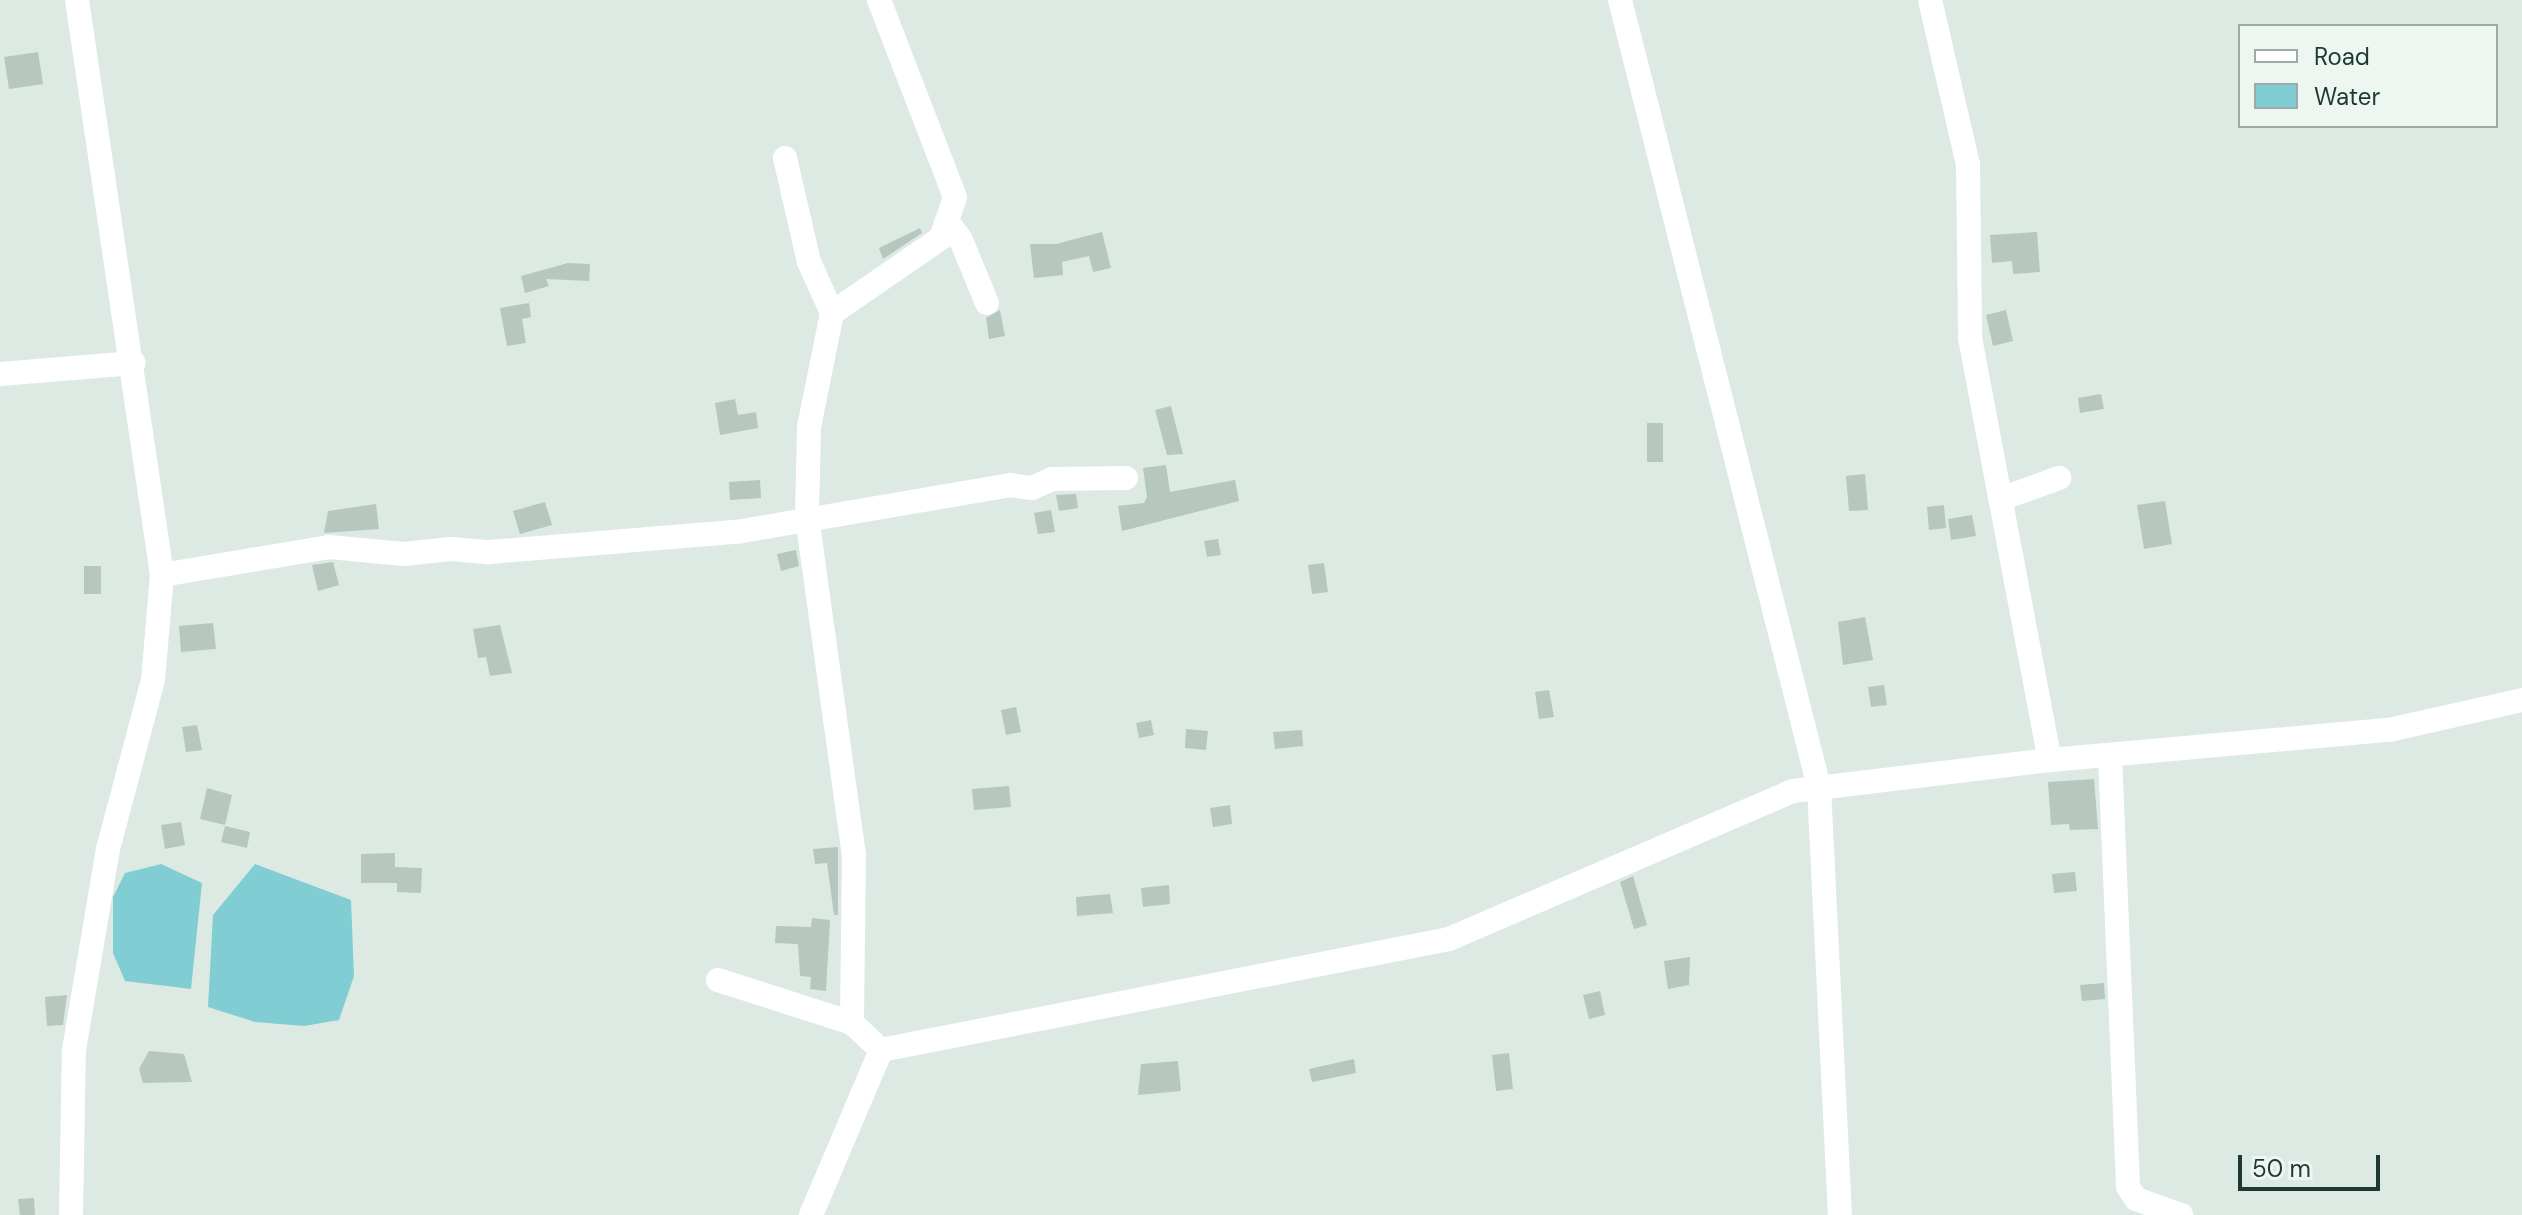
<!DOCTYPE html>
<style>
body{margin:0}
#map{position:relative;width:2522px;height:1215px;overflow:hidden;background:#ddeae3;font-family:"DM Sans",sans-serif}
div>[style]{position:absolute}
.water>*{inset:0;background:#80cdd3}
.building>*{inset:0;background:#b5c7be}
.minor>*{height:24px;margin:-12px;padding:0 12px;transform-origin:12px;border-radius:12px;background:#fff}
span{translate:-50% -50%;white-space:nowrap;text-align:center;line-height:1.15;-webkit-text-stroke:6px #edf6f1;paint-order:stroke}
.legend{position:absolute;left:2238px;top:24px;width:260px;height:104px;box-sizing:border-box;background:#edf6f1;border:2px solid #9aaba4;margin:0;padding:10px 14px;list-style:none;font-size:24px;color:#1e3a30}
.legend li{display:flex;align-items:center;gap:16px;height:40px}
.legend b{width:40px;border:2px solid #9aaba4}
.scale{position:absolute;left:2238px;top:1155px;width:142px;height:36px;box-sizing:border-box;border:4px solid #1e3a30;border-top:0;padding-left:10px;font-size:24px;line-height:28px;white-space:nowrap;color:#1e3a30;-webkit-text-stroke:6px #edf6f1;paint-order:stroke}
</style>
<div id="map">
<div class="water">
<i style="clip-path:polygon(161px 864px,202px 883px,191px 989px,125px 981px,113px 953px,113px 897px,125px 873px)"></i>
<i style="clip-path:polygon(255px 864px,351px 900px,354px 976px,339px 1020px,304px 1026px,255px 1022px,208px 1007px,213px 915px)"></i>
</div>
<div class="building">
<i style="clip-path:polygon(38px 52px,43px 84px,9px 89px,4px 57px)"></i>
<i style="clip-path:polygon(920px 228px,922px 233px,883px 259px,879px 248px)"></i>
<i style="clip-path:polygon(1102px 232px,1111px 268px,1093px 272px,1089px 256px,1062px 262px,1063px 275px,1034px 278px,1030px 244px,1056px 244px)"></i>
<i style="clip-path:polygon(2037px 232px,2040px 272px,2013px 274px,2012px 261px,1992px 263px,1990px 235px)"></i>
<i style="clip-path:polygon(568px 263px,590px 264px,589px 281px,546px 279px,549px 286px,525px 293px,521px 276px)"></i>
<i style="clip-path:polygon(529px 303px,531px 317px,522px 319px,526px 343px,507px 346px,500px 308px)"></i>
<i style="clip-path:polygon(1000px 310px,1005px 336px,989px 339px,986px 318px)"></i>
<i style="clip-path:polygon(2006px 310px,2013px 341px,1993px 346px,1986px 315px)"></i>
<i style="clip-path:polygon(2101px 394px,2104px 409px,2080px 413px,2078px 398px)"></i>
<i style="clip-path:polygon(735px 399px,738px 415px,756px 412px,758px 428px,720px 435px,715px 403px)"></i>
<i style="clip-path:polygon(1171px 406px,1183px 454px,1167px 455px,1155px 410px)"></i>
<i style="clip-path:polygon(1647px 423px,1663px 423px,1663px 462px,1647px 462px)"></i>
<i style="clip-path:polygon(1166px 465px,1170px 492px,1235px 480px,1239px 501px,1122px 531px,1118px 506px,1144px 503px,1147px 497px,1143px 468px)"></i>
<i style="clip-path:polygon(1865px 474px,1868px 510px,1849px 511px,1846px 476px)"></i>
<i style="clip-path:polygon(760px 480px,761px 498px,730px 500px,729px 482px)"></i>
<i style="clip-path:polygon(1076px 494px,1078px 508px,1059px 511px,1056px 495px)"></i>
<i style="clip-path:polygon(2165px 501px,2172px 544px,2144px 549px,2137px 505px)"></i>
<i style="clip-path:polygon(545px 502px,552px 525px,520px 534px,513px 511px)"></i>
<i style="clip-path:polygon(376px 504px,379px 529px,324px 533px,328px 511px)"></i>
<i style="clip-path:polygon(1944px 505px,1946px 528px,1929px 530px,1927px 507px)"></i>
<i style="clip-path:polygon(1051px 510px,1055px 532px,1038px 534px,1034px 513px)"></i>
<i style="clip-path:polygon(1972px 515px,1976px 536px,1951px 540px,1948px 519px)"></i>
<i style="clip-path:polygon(1218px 539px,1221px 555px,1207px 557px,1204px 541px)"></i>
<i style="clip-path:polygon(796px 550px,799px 566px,781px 571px,777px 554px)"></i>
<i style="clip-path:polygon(333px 562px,339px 585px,318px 591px,312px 565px)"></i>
<i style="clip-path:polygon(1324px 563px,1328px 592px,1312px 594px,1308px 565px)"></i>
<i style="clip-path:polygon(84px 566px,101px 566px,101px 594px,84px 594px)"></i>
<i style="clip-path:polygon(1865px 617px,1873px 660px,1843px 665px,1838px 622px)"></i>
<i style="clip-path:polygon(213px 623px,216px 649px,181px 652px,179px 626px)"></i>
<i style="clip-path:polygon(500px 625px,512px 673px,490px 676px,486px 657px,478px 658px,473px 629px)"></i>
<i style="clip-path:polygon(1884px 685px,1887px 705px,1871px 707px,1868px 687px)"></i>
<i style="clip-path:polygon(1549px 690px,1554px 717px,1539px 719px,1535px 692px)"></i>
<i style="clip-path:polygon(1016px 707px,1021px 732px,1006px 735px,1001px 710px)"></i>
<i style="clip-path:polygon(1151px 720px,1154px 735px,1139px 738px,1136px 723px)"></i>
<i style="clip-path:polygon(197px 725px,202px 750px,186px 752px,182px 727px)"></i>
<i style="clip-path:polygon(1186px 729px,1208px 731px,1206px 750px,1185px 748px)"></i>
<i style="clip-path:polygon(1302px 730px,1303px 746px,1275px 749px,1273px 732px)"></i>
<i style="clip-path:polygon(2094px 779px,2098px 829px,2070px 830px,2069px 824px,2051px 825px,2048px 782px)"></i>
<i style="clip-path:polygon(1009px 786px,1011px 807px,974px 810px,972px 789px)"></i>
<i style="clip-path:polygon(207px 788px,232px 795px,225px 825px,200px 819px)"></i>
<i style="clip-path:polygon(1230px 805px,1232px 824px,1213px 827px,1210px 808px)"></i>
<i style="clip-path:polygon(181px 822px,185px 845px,165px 849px,161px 825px)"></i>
<i style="clip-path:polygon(225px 826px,250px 832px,247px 848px,221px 842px)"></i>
<i style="clip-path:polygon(838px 847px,838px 915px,834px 915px,827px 863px,815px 864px,813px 849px)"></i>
<i style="clip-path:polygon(395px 853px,395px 867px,422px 868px,421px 893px,397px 892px,397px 883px,361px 883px,361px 854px)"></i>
<i style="clip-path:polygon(2075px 872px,2077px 891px,2054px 893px,2052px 874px)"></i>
<i style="clip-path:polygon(1633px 876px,1647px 925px,1634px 929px,1620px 882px)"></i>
<i style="clip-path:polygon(1169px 885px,1170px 904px,1143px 907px,1141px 888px)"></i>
<i style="clip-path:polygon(1110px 894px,1113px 913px,1077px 916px,1076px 897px)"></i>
<i style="clip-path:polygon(812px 918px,830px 920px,826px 991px,810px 989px,811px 977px,800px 976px,798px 944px,775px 943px,776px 926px,811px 927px)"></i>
<i style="clip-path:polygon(1690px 957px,1689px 985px,1668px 989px,1664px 961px)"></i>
<i style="clip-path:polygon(2104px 983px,2105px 999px,2082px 1001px,2080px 985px)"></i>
<i style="clip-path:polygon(1600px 991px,1605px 1015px,1589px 1019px,1583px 995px)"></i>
<i style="clip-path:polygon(67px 995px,63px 1025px,47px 1026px,45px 997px)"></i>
<i style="clip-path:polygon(149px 1051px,184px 1054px,192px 1082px,143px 1083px,139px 1069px)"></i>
<i style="clip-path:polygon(1509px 1053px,1513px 1089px,1496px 1091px,1492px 1055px)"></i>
<i style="clip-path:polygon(1354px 1059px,1356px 1073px,1312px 1082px,1309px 1069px)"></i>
<i style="clip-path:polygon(1178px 1061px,1181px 1091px,1138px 1095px,1141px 1064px)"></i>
<i style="clip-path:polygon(34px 1198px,35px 1215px,20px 1215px,18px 1199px)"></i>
</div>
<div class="minor">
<i style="left:1620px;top:0;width:812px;rotate:75.81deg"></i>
<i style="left:1819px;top:787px;width:429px;rotate:87.2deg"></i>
<i style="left:1930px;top:0;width:168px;rotate:77deg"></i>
<i style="left:1968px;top:164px;width:174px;rotate:89.3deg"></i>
<i style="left:1970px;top:338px;width:430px;rotate:79.3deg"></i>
<i style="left:785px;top:158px;width:107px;rotate:77deg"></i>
<i style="left:809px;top:262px;width:56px;rotate:65.7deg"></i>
<i style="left:832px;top:313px;width:116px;rotate:101.4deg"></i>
<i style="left:809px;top:427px;width:90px;rotate:91.3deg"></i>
<i style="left:807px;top:517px;width:340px;rotate:82.1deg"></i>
<i style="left:854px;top:854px;width:169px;rotate:90.7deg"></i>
<i style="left:948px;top:222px;width:22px;rotate:54deg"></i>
<i style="left:961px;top:240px;width:68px;rotate:67.6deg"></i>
<i style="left:832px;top:313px;width:132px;rotate:-34.5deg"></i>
<i style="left:941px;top:238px;width:43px;rotate:-71.1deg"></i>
<i style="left:955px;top:197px;width:211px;rotate:-111.1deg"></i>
<i style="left:0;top:374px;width:134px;rotate:-4.7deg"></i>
<i style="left:2001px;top:499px;width:62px;rotate:-19.9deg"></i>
<i style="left:162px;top:575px;width:169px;rotate:-9.5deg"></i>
<i style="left:329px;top:547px;width:75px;rotate:5.3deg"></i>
<i style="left:404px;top:554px;width:47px;rotate:-6.1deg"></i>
<i style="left:451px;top:549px;width:38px;rotate:5deg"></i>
<i style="left:489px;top:552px;width:254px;rotate:-4.7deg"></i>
<i style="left:742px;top:531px;width:272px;rotate:-9.7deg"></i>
<i style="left:1010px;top:485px;width:22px;rotate:8deg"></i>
<i style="left:1032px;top:488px;width:22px;rotate:-24deg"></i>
<i style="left:1052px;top:479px;width:74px;rotate:-0.8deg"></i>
<i style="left:2110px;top:756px;width:431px;rotate:87.6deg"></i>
<i style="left:2128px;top:1187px;width:14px;rotate:56deg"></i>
<i style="left:2136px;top:1199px;width:48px;rotate:19.6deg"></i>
<i style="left:718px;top:980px;width:141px;rotate:17.8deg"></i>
<i style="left:852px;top:1023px;width:40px;rotate:43deg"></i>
<i style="left:71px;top:1215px;width:165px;rotate:-89deg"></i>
<i style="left:74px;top:1050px;width:204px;rotate:-80.4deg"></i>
<i style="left:108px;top:849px;width:175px;rotate:-75.1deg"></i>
<i style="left:153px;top:680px;width:105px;rotate:-85.1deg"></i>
<i style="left:162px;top:575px;width:581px;rotate:-98.41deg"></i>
<i style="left:811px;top:1215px;width:179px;rotate:-67deg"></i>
<i style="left:881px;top:1050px;width:579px;rotate:-11.06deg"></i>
<i style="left:1449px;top:939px;width:374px;rotate:-23.3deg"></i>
<i style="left:1793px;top:791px;width:259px;rotate:-6.9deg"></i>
<i style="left:2050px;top:760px;width:340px;rotate:-5.1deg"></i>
<i style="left:2389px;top:730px;width:136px;rotate:-12.7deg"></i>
</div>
<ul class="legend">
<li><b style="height:10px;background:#fff"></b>Road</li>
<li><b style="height:22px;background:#80cdd3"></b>Water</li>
</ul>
<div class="scale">50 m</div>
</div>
